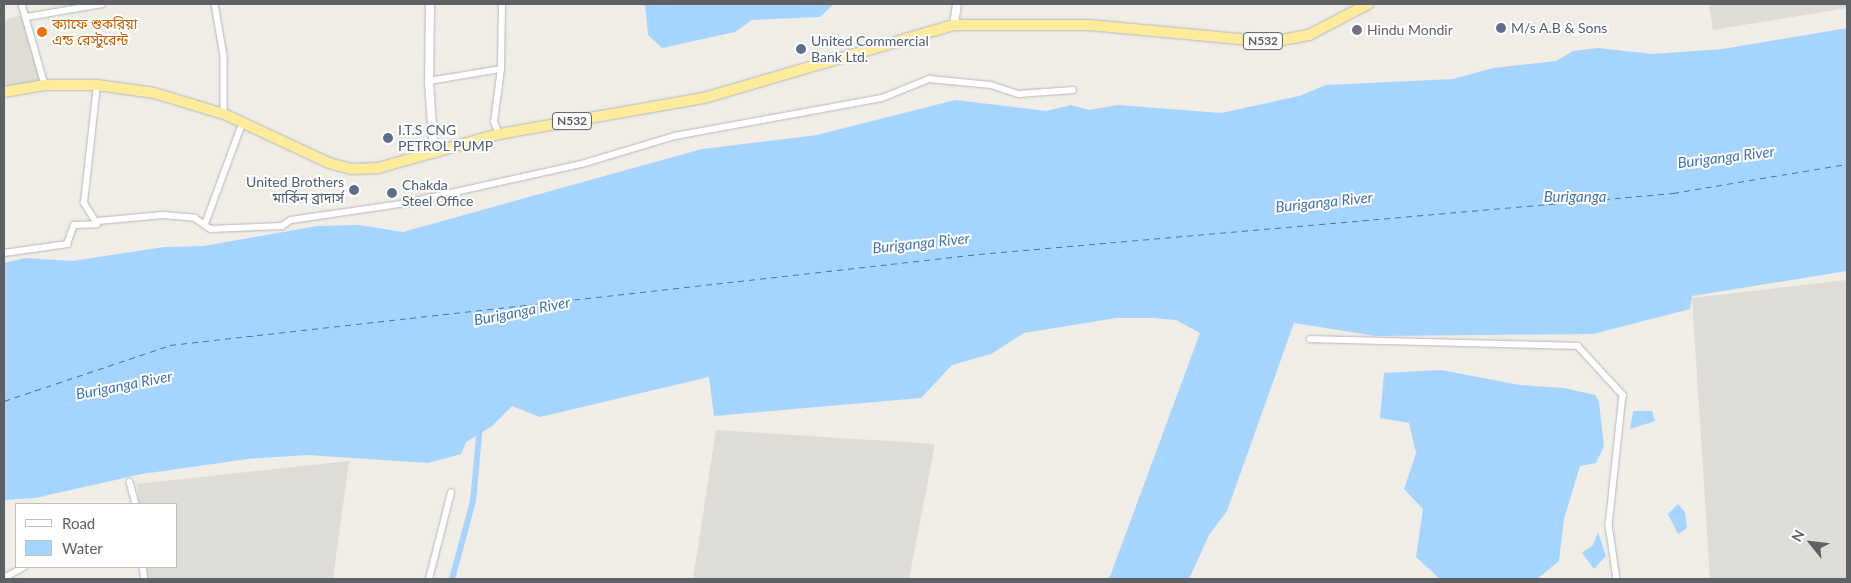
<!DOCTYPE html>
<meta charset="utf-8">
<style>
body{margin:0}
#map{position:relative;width:1851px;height:583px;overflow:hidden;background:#efede5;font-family:Lato,"Noto Sans Bengali",sans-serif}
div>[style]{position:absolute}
.industrial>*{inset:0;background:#dedcd7}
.education>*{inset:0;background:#dfdcd3}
.water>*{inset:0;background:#a5d5ff}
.canal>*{height:6px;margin:-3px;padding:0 3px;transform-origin:3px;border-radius:3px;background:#a5d5ff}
.ferry>*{height:1px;margin-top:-0.5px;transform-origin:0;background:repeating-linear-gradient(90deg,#4175b2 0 6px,transparent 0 11px)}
.roads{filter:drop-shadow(0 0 1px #b5b7bc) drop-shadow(0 0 1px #b5b7bc)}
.minor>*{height:5.5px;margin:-2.75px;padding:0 2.75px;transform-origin:2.75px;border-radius:2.75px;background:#fff}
.tertiary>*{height:8px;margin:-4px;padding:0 4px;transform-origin:4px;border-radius:4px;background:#fff}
.trunk>*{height:10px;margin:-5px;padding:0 5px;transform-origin:5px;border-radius:5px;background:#feec9c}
.dots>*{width:14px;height:14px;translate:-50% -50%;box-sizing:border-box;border:2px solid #fff;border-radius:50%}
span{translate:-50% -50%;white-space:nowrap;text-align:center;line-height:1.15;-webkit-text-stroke:4px #fff;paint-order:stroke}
.shield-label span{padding:1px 4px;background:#fff;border:1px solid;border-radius:4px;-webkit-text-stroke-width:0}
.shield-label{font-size:12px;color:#5d6065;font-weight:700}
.food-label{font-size:14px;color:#c56008}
.left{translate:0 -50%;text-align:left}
.service-label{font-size:14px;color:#4e5e75}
.right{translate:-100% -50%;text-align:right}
.worship-label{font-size:14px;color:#5b616d}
.water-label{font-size:15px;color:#4175b2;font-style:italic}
.frame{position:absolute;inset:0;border:5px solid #5d6065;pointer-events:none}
.legend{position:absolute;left:15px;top:503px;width:162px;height:65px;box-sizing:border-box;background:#fff;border:1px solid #bebfc1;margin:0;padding:6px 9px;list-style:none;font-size:15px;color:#5d6065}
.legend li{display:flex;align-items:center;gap:10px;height:25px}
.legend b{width:25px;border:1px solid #bebfc1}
.north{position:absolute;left:1786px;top:518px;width:50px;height:50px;-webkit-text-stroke:4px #fff;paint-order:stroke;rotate:299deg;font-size:14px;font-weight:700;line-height:20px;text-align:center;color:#5d6065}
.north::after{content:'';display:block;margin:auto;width:18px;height:22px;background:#5d6065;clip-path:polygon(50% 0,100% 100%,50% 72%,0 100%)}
</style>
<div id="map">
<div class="industrial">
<i style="clip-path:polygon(1709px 4px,1847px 4px,1847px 8px,1713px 30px)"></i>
<i style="clip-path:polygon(1847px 280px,1847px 579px,1710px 579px,1692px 298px)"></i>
<i style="clip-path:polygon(716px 430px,935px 444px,909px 579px,693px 579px)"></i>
<i style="clip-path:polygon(349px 461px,333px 579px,147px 579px,146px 567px,176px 567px,176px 504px,139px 504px,137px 484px)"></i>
</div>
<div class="education">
<i style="clip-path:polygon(24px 15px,42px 83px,4px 91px,4px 20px)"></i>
</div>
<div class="water">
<i style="clip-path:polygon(645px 4px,834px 4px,820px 17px,752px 20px,735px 32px,662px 48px,648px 35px)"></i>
<i style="clip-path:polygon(1847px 28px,1847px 271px,1692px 296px,1690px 309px,1593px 334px,1376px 336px,1294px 323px,1227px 511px,1209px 535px,1189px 579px,1109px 579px,1200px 333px,1176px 320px,1154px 318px,1116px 318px,1024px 333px,991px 354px,952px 365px,921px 398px,714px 416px,709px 377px,540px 417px,512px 406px,492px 426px,466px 442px,461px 454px,428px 463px,308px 455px,248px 459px,142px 474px,35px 498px,4px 500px,4px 263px,25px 258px,72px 261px,164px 247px,204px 246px,317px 226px,359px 225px,403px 232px,702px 149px,817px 135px,955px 100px,1046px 111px,1071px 105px,1089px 110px,1118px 105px,1221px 113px,1299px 96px,1326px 85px,1453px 79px,1493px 68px,1556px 61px,1573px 51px,1598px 48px,1652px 54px,1723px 49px)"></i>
<i style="clip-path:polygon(1441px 370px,1520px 385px,1564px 388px,1595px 395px,1599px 402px,1604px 446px,1596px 463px,1580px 466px,1564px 519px,1559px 561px,1537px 579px,1440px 579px,1416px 557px,1423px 509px,1404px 489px,1416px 453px,1409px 423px,1380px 418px,1384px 373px)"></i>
<i style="clip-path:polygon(1633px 411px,1652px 411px,1655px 421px,1630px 429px)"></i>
<i style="clip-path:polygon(1678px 504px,1685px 512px,1687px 528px,1678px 534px,1668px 514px)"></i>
<i style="clip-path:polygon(1598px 532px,1606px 556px,1594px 569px,1582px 553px,1593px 545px)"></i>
</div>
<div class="canal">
<i style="left:452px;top:579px;width:81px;rotate:-74.9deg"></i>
<i style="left:473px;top:501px;width:75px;rotate:-84.7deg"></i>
</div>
<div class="ferry">
<i style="left:4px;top:401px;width:175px;rotate:-18.6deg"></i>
<i style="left:170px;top:345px;width:814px;rotate:-6.42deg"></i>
<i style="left:979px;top:254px;width:697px;rotate:-5.02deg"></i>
<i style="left:1673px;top:193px;width:176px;rotate:-9.5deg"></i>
</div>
<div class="roads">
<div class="minor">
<i style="left:22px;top:4px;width:84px;rotate:74.1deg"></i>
<i style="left:215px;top:4px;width:53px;rotate:80.2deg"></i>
<i style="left:224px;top:56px;width:58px;rotate:90deg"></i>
<i style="left:27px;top:17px;width:76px;rotate:-9.8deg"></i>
<i style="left:429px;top:81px;width:73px;rotate:-9.5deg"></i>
<i style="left:499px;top:134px;width:13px;rotate:-113deg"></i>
<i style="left:494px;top:122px;width:53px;rotate:-82.5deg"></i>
<i style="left:501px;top:69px;width:65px;rotate:-89.1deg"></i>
<i style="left:98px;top:221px;width:65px;rotate:-5.3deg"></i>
<i style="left:163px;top:215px;width:32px;rotate:5deg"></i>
<i style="left:195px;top:218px;width:19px;rotate:35deg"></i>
<i style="left:211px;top:229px;width:71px;rotate:-2.4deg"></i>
<i style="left:282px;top:226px;width:11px;rotate:-34deg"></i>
<i style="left:291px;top:220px;width:111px;rotate:-8.3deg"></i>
<i style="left:401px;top:204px;width:185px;rotate:-12.5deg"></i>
<i style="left:582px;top:164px;width:97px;rotate:-16.8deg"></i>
<i style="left:675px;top:136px;width:210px;rotate:-10.4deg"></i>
<i style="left:882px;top:98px;width:51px;rotate:-22deg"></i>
<i style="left:929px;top:79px;width:62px;rotate:5.5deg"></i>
<i style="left:991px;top:85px;width:29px;rotate:18deg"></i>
<i style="left:1019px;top:94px;width:54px;rotate:-4.2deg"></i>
<i style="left:205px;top:224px;width:107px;rotate:-69.7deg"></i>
<i style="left:4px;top:253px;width:64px;rotate:-8.1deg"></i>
<i style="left:67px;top:244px;width:20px;rotate:-70deg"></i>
<i style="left:74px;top:225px;width:23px;rotate:-2deg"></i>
<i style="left:97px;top:224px;width:25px;rotate:-122deg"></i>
<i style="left:84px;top:203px;width:119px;rotate:-83.7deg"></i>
<i style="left:1310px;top:339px;width:268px;rotate:1.5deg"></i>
<i style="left:1578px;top:346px;width:67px;rotate:47.4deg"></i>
<i style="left:1623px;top:395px;width:131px;rotate:96.1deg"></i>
<i style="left:1609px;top:525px;width:55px;rotate:81.6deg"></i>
<i style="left:130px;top:482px;width:23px;rotate:75deg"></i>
<i style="left:143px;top:567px;width:12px;rotate:81deg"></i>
<i style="left:4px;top:578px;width:23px;rotate:-29deg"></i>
<i style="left:429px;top:579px;width:89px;rotate:-75.7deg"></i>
</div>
<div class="tertiary">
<i style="left:430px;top:4px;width:77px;rotate:90.7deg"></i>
<i style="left:429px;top:81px;width:73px;rotate:86.1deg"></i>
<i style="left:954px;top:25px;width:21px;rotate:-82deg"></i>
</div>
<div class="trunk">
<i style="left:4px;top:92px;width:42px;rotate:-9.7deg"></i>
<i style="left:45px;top:85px;width:52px"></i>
<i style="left:97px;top:85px;width:58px;rotate:8deg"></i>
<i style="left:154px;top:93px;width:73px;rotate:16.7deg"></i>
<i style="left:224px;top:114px;width:116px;rotate:25deg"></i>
<i style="left:329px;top:163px;width:23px;rotate:15deg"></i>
<i style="left:351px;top:169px;width:27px;rotate:-2deg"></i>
<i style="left:378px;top:168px;width:126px;rotate:-15.7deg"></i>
<i style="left:499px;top:134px;width:208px;rotate:-10deg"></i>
<i style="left:704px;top:98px;width:260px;rotate:-16.3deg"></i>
<i style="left:954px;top:25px;width:135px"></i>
<i style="left:1089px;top:25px;width:184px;rotate:5.3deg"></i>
<i style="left:1272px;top:42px;width:38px;rotate:-11deg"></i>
<i style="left:1309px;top:35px;width:67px;rotate:-27.7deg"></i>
</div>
</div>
<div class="dots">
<i style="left:1501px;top:28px;background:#5c6f8a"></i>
<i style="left:1357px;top:30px;background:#6b7280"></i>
<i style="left:42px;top:32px;background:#e8710a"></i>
<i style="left:801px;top:49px;background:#5c6f8a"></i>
<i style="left:388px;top:138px;background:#5c6f8a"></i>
<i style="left:354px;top:190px;background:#5c6f8a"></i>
<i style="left:392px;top:193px;background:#5c6f8a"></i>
</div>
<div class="shield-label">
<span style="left:1263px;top:41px">N532</span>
<span style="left:572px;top:121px">N532</span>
</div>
<div class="food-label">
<span class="left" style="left:52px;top:32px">ক্যাফে শুকরিয়া<br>এন্ড রেস্টুরেন্ট</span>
</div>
<div class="service-label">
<span class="left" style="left:1511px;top:28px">M/s A.B &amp; Sons</span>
<span class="left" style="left:811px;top:49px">United Commercial<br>Bank Ltd.</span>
<span class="left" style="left:398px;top:138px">I.T.S CNG<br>PETROL PUMP</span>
<span class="right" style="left:344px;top:190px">United Brothers<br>মার্কিন ব্রাদার্স</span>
<span class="left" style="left:402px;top:193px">Chakda<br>Steel Office</span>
</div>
<div class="worship-label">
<span class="left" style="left:1367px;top:30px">Hindu Mondir</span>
</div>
<div class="water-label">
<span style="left:1726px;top:157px;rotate:-7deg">Buriganga River</span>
<span style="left:1575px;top:197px">Buriganga</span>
<span style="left:1324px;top:202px;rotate:-6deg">Buriganga River</span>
<span style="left:921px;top:243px;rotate:-6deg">Buriganga River</span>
<span style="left:522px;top:311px;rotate:-11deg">Buriganga River</span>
<span style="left:124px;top:385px;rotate:-11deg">Buriganga River</span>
</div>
<div class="frame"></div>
<ul class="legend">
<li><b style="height:6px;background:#fff"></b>Road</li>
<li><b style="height:14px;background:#a5d5ff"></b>Water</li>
</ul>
<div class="north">N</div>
</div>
